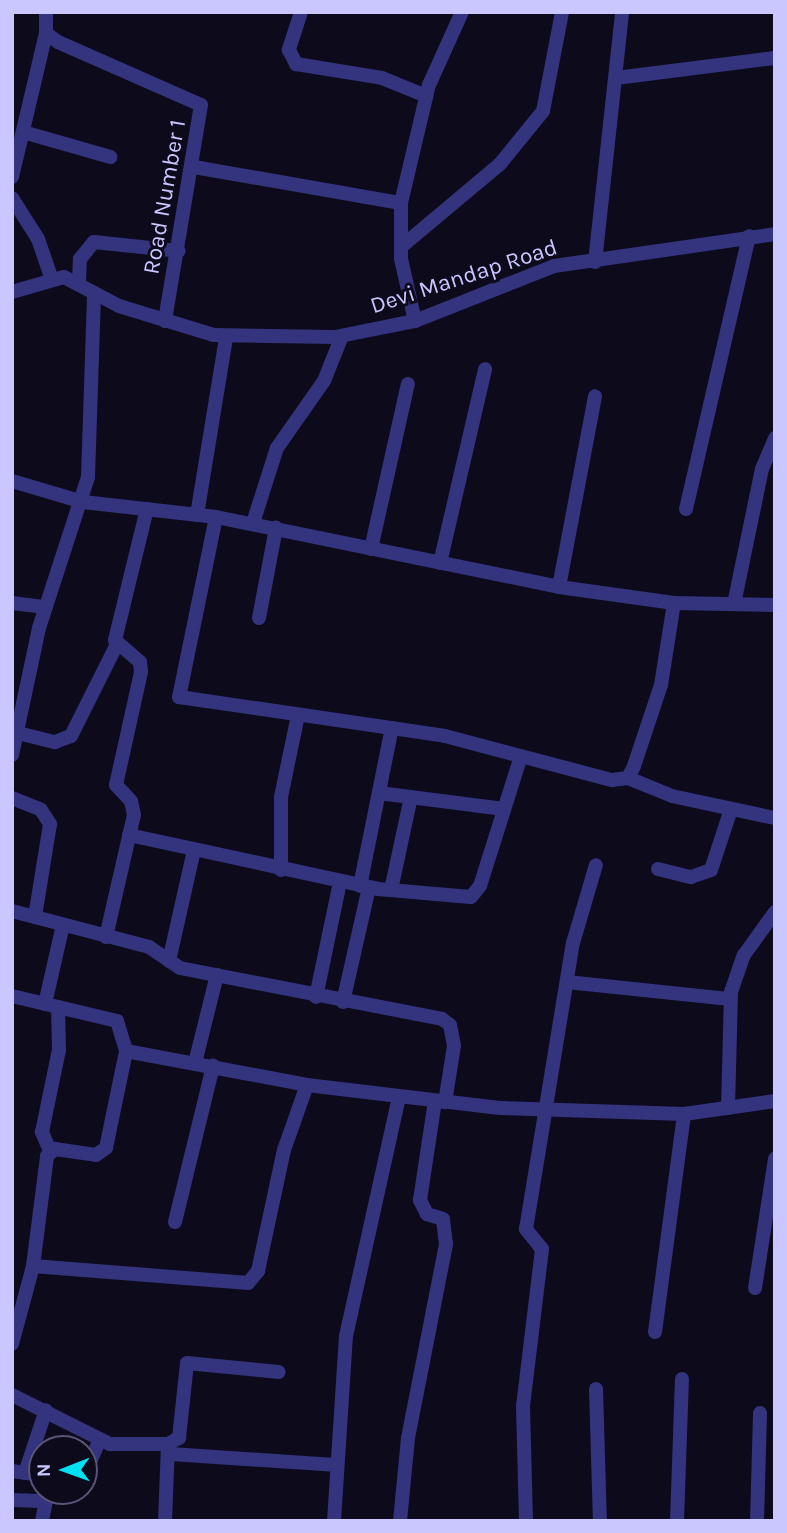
<!DOCTYPE html>
<style>
body{margin:0}
#map{position:relative;width:787px;height:1533px;overflow:hidden;background:#0d0a1c;font-family:Karla,sans-serif}
div>[style]{position:absolute}
.minor>*{height:14px;margin:-7px;padding:0 7px;transform-origin:7px;border-radius:7px;background:#33337e}
span{translate:-50% -50%;white-space:nowrap;text-align:center;line-height:1.15;-webkit-text-stroke:6px #0d0a1c;paint-order:stroke}
.street-label{font-size:23px;color:#cac6ff}
.frame{position:absolute;inset:0;border:14px solid #cac6ff;pointer-events:none}
.north{position:absolute;left:28px;top:1435px;width:70px;height:70px;box-sizing:border-box;background:#0d0a1c;border:2px solid #595577;border-radius:50%;rotate:269deg;font-size:19px;font-weight:700;line-height:28px;text-align:center;color:#cac6ff}
.north::after{content:'';display:block;margin:auto;width:24px;height:32px;background:#00e1f1;clip-path:polygon(50% 0,100% 100%,50% 72%,0 100%)}
</style>
<div id="map">
<div class="minor">
<i style="left:46px;top:12px;width:21px;rotate:90deg"></i>
<i style="left:46px;top:33px;width:15px;rotate:37deg"></i>
<i style="left:58px;top:42px;width:156px;rotate:23.8deg"></i>
<i style="left:201px;top:105px;width:219px;rotate:99.5deg"></i>
<i style="left:301px;top:12px;width:40px;rotate:108deg"></i>
<i style="left:289px;top:50px;width:16px;rotate:63deg"></i>
<i style="left:296px;top:64px;width:87px;rotate:9.2deg"></i>
<i style="left:382px;top:78px;width:48px;rotate:22.2deg"></i>
<i style="left:616px;top:78px;width:160px;rotate:-7.2deg"></i>
<i style="left:23px;top:132px;width:91px;rotate:16deg"></i>
<i style="left:194px;top:167px;width:210px;rotate:9.9deg"></i>
<i style="left:12px;top:177px;width:148px;rotate:-76.7deg"></i>
<i style="left:12px;top:198px;width:49px;rotate:57.6deg"></i>
<i style="left:38px;top:239px;width:40px;rotate:71.1deg"></i>
<i style="left:401px;top:247px;width:129px;rotate:-40deg"></i>
<i style="left:500px;top:164px;width:68px;rotate:-50.9deg"></i>
<i style="left:543px;top:111px;width:101px;rotate:-79.1deg"></i>
<i style="left:595px;top:262px;width:251px;rotate:-83.8deg"></i>
<i style="left:79px;top:283px;width:24px;rotate:-88deg"></i>
<i style="left:80px;top:259px;width:22px;rotate:-51deg"></i>
<i style="left:94px;top:242px;width:85px;rotate:6deg"></i>
<i style="left:12px;top:292px;width:54px;rotate:-16.1deg"></i>
<i style="left:64px;top:277px;width:62px;rotate:27.8deg"></i>
<i style="left:119px;top:306px;width:99px;rotate:17deg"></i>
<i style="left:214px;top:335px;width:121px;rotate:0.9deg"></i>
<i style="left:335px;top:337px;width:82px;rotate:-11.3deg"></i>
<i style="left:415px;top:321px;width:149px;rotate:-21.6deg"></i>
<i style="left:554px;top:266px;width:223px;rotate:-8.2deg"></i>
<i style="left:415px;top:321px;width:64px;rotate:-102.7deg"></i>
<i style="left:401px;top:259px;width:56px;rotate:-90deg"></i>
<i style="left:401px;top:203px;width:121px;rotate:-76.7deg"></i>
<i style="left:429px;top:85px;width:80px;rotate:-65.7deg"></i>
<i style="left:12px;top:481px;width:74px;rotate:16.5deg"></i>
<i style="left:83px;top:502px;width:134px;rotate:6.4deg"></i>
<i style="left:216px;top:517px;width:350px;rotate:11.5deg"></i>
<i style="left:559px;top:587px;width:116px;rotate:7.9deg"></i>
<i style="left:674px;top:603px;width:101px;rotate:1.1deg"></i>
<i style="left:686px;top:509px;width:280px;rotate:-77deg"></i>
<i style="left:197px;top:515px;width:180px;rotate:-80.7deg"></i>
<i style="left:216px;top:517px;width:184px;rotate:101.6deg"></i>
<i style="left:179px;top:697px;width:269px;rotate:8.3deg"></i>
<i style="left:445px;top:736px;width:173px;rotate:14.8deg"></i>
<i style="left:612px;top:780px;width:16px;rotate:-7deg"></i>
<i style="left:628px;top:778px;width:13px;rotate:-63deg"></i>
<i style="left:634px;top:766px;width:85px;rotate:-71.6deg"></i>
<i style="left:661px;top:685px;width:83px;rotate:-81deg"></i>
<i style="left:253px;top:523px;width:79px;rotate:-72.3deg"></i>
<i style="left:277px;top:448px;width:82px;rotate:-55deg"></i>
<i style="left:324px;top:381px;width:48px;rotate:-68.2deg"></i>
<i style="left:371px;top:549px;width:169px;rotate:-77.4deg"></i>
<i style="left:440px;top:563px;width:199px;rotate:-76.9deg"></i>
<i style="left:559px;top:587px;width:194px;rotate:-79.3deg"></i>
<i style="left:12px;top:603px;width:34px;rotate:7deg"></i>
<i style="left:734px;top:604px;width:138px;rotate:-78.3deg"></i>
<i style="left:762px;top:469px;width:34px;rotate:-67deg"></i>
<i style="left:259px;top:618px;width:92px;rotate:-79.3deg"></i>
<i style="left:18px;top:733px;width:38px;rotate:14deg"></i>
<i style="left:55px;top:742px;width:17px;rotate:-21deg"></i>
<i style="left:71px;top:736px;width:101px;rotate:-63.4deg"></i>
<i style="left:12px;top:755px;width:130px;rotate:-78deg"></i>
<i style="left:39px;top:628px;width:159px;rotate:-72deg"></i>
<i style="left:88px;top:477px;width:184px;rotate:-88.1deg"></i>
<i style="left:628px;top:778px;width:48px;rotate:22.2deg"></i>
<i style="left:672px;top:796px;width:105px;rotate:12.1deg"></i>
<i style="left:379px;top:793px;width:126px;rotate:7.3deg"></i>
<i style="left:12px;top:798px;width:31px;rotate:22deg"></i>
<i style="left:41px;top:810px;width:17px;rotate:57deg"></i>
<i style="left:50px;top:824px;width:94px;rotate:99.2deg"></i>
<i style="left:129px;top:835px;width:255px;rotate:12.2deg"></i>
<i style="left:378px;top:889px;width:93px;rotate:4.9deg"></i>
<i style="left:471px;top:897px;width:14px;rotate:-51deg"></i>
<i style="left:480px;top:886px;width:136px;rotate:-72.5deg"></i>
<i style="left:658px;top:869px;width:34px;rotate:14deg"></i>
<i style="left:691px;top:877px;width:21px;rotate:-19deg"></i>
<i style="left:711px;top:870px;width:64px;rotate:-71.8deg"></i>
<i style="left:281px;top:870px;width:73px;rotate:-90deg"></i>
<i style="left:281px;top:797px;width:84px;rotate:-78.3deg"></i>
<i style="left:360px;top:886px;width:161px;rotate:-78.6deg"></i>
<i style="left:391px;top:890px;width:95px;rotate:-77.9deg"></i>
<i style="left:12px;top:911px;width:142px;rotate:14.7deg"></i>
<i style="left:149px;top:947px;width:37px;rotate:34deg"></i>
<i style="left:180px;top:968px;width:267px;rotate:11deg"></i>
<i style="left:442px;top:1019px;width:10px;rotate:37deg"></i>
<i style="left:450px;top:1025px;width:21px;rotate:79deg"></i>
<i style="left:454px;top:1046px;width:57px;rotate:99.1deg"></i>
<i style="left:106px;top:937px;width:125px;rotate:-77.1deg"></i>
<i style="left:134px;top:815px;width:14px;rotate:-102deg"></i>
<i style="left:131px;top:801px;width:22px;rotate:-133deg"></i>
<i style="left:116px;top:785px;width:116px;rotate:-77.5deg"></i>
<i style="left:141px;top:672px;width:10px;rotate:-96deg"></i>
<i style="left:140px;top:662px;width:33px;rotate:-139deg"></i>
<i style="left:115px;top:640px;width:135px;rotate:-76.3deg"></i>
<i style="left:169px;top:961px;width:114px;rotate:-77.3deg"></i>
<i style="left:567px;top:982px;width:164px;rotate:6deg"></i>
<i style="left:12px;top:996px;width:108px;rotate:13.4deg"></i>
<i style="left:117px;top:1021px;width:31px;rotate:73deg"></i>
<i style="left:316px;top:997px;width:117px;rotate:-78.2deg"></i>
<i style="left:343px;top:1002px;width:117px;rotate:-77.2deg"></i>
<i style="left:45px;top:1004px;width:81px;rotate:-77.2deg"></i>
<i style="left:195px;top:1063px;width:91px;rotate:-76deg"></i>
<i style="left:728px;top:1108px;width:116px;rotate:-88.5deg"></i>
<i style="left:731px;top:992px;width:39px;rotate:-71deg"></i>
<i style="left:744px;top:955px;width:53px;rotate:-54.2deg"></i>
<i style="left:50px;top:1151px;width:21px;rotate:-113deg"></i>
<i style="left:42px;top:1132px;width:84px;rotate:-78.3deg"></i>
<i style="left:59px;top:1050px;width:43px;rotate:-91.3deg"></i>
<i style="left:175px;top:1222px;width:161px;rotate:-76.3deg"></i>
<i style="left:33px;top:1266px;width:216px;rotate:4.5deg"></i>
<i style="left:248px;top:1283px;width:16px;rotate:-50deg"></i>
<i style="left:258px;top:1271px;width:124px;rotate:-77.9deg"></i>
<i style="left:284px;top:1150px;width:69px;rotate:-70.5deg"></i>
<i style="left:755px;top:1288px;width:131px;rotate:-81.2deg"></i>
<i style="left:655px;top:1332px;width:220px;rotate:-82.4deg"></i>
<i style="left:12px;top:1344px;width:81px;rotate:-74.9deg"></i>
<i style="left:33px;top:1266px;width:111px;rotate:-82.7deg"></i>
<i style="left:47px;top:1156px;width:11px;rotate:-41deg"></i>
<i style="left:55px;top:1149px;width:41px;rotate:8.3deg"></i>
<i style="left:96px;top:1155px;width:12px;rotate:-35deg"></i>
<i style="left:106px;top:1148px;width:99px;rotate:-78.3deg"></i>
<i style="left:126px;top:1051px;width:184px;rotate:10.6deg"></i>
<i style="left:307px;top:1085px;width:194px;rotate:6.8deg"></i>
<i style="left:500px;top:1108px;width:184px;rotate:1.9deg"></i>
<i style="left:684px;top:1114px;width:92px;rotate:-8.1deg"></i>
<i style="left:596px;top:1389px;width:132px;rotate:88.3deg"></i>
<i style="left:12px;top:1395px;width:110px;rotate:26.6deg"></i>
<i style="left:110px;top:1444px;width:58px"></i>
<i style="left:168px;top:1444px;width:77px;rotate:92.2deg"></i>
<i style="left:168px;top:1444px;width:13px;rotate:-29deg"></i>
<i style="left:179px;top:1438px;width:75px;rotate:-83.9deg"></i>
<i style="left:187px;top:1363px;width:92px;rotate:5.6deg"></i>
<i style="left:171px;top:1454px;width:164px;rotate:3.8deg"></i>
<i style="left:12px;top:1471px;width:30px;rotate:8deg"></i>
<i style="left:25px;top:1473px;width:66px;rotate:-71.6deg"></i>
<i style="left:84px;top:1476px;width:40px;rotate:-66.6deg"></i>
<i style="left:12px;top:1500px;width:34px;rotate:2deg"></i>
<i style="left:42px;top:1521px;width:31px;rotate:-79deg"></i>
<i style="left:334px;top:1521px;width:185px;rotate:-86.3deg"></i>
<i style="left:346px;top:1336px;width:245px;rotate:-77.5deg"></i>
<i style="left:400px;top:1521px;width:83px;rotate:-84.5deg"></i>
<i style="left:408px;top:1438px;width:198px;rotate:-78.9deg"></i>
<i style="left:446px;top:1244px;width:25px;rotate:-97deg"></i>
<i style="left:443px;top:1219px;width:17px;rotate:-163deg"></i>
<i style="left:427px;top:1214px;width:16px;rotate:-117deg"></i>
<i style="left:420px;top:1200px;width:100px;rotate:-81.4deg"></i>
<i style="left:526px;top:1521px;width:115px;rotate:-91.5deg"></i>
<i style="left:523px;top:1406px;width:158px;rotate:-83.1deg"></i>
<i style="left:542px;top:1249px;width:26px;rotate:-129deg"></i>
<i style="left:526px;top:1229px;width:290px;rotate:-80.7deg"></i>
<i style="left:573px;top:943px;width:81px;rotate:-73.6deg"></i>
<i style="left:677px;top:1521px;width:142px;rotate:-88deg"></i>
<i style="left:757px;top:1521px;width:108px;rotate:-88.4deg"></i>
</div>
<div class="street-label">
<span style="left:165px;top:197px;rotate:-80deg">Road Number 1</span>
<span style="left:464px;top:277px;rotate:-18deg">Devi Mandap Road</span>
</div>
<div class="frame"></div>
<div class="north">N</div>
</div>
